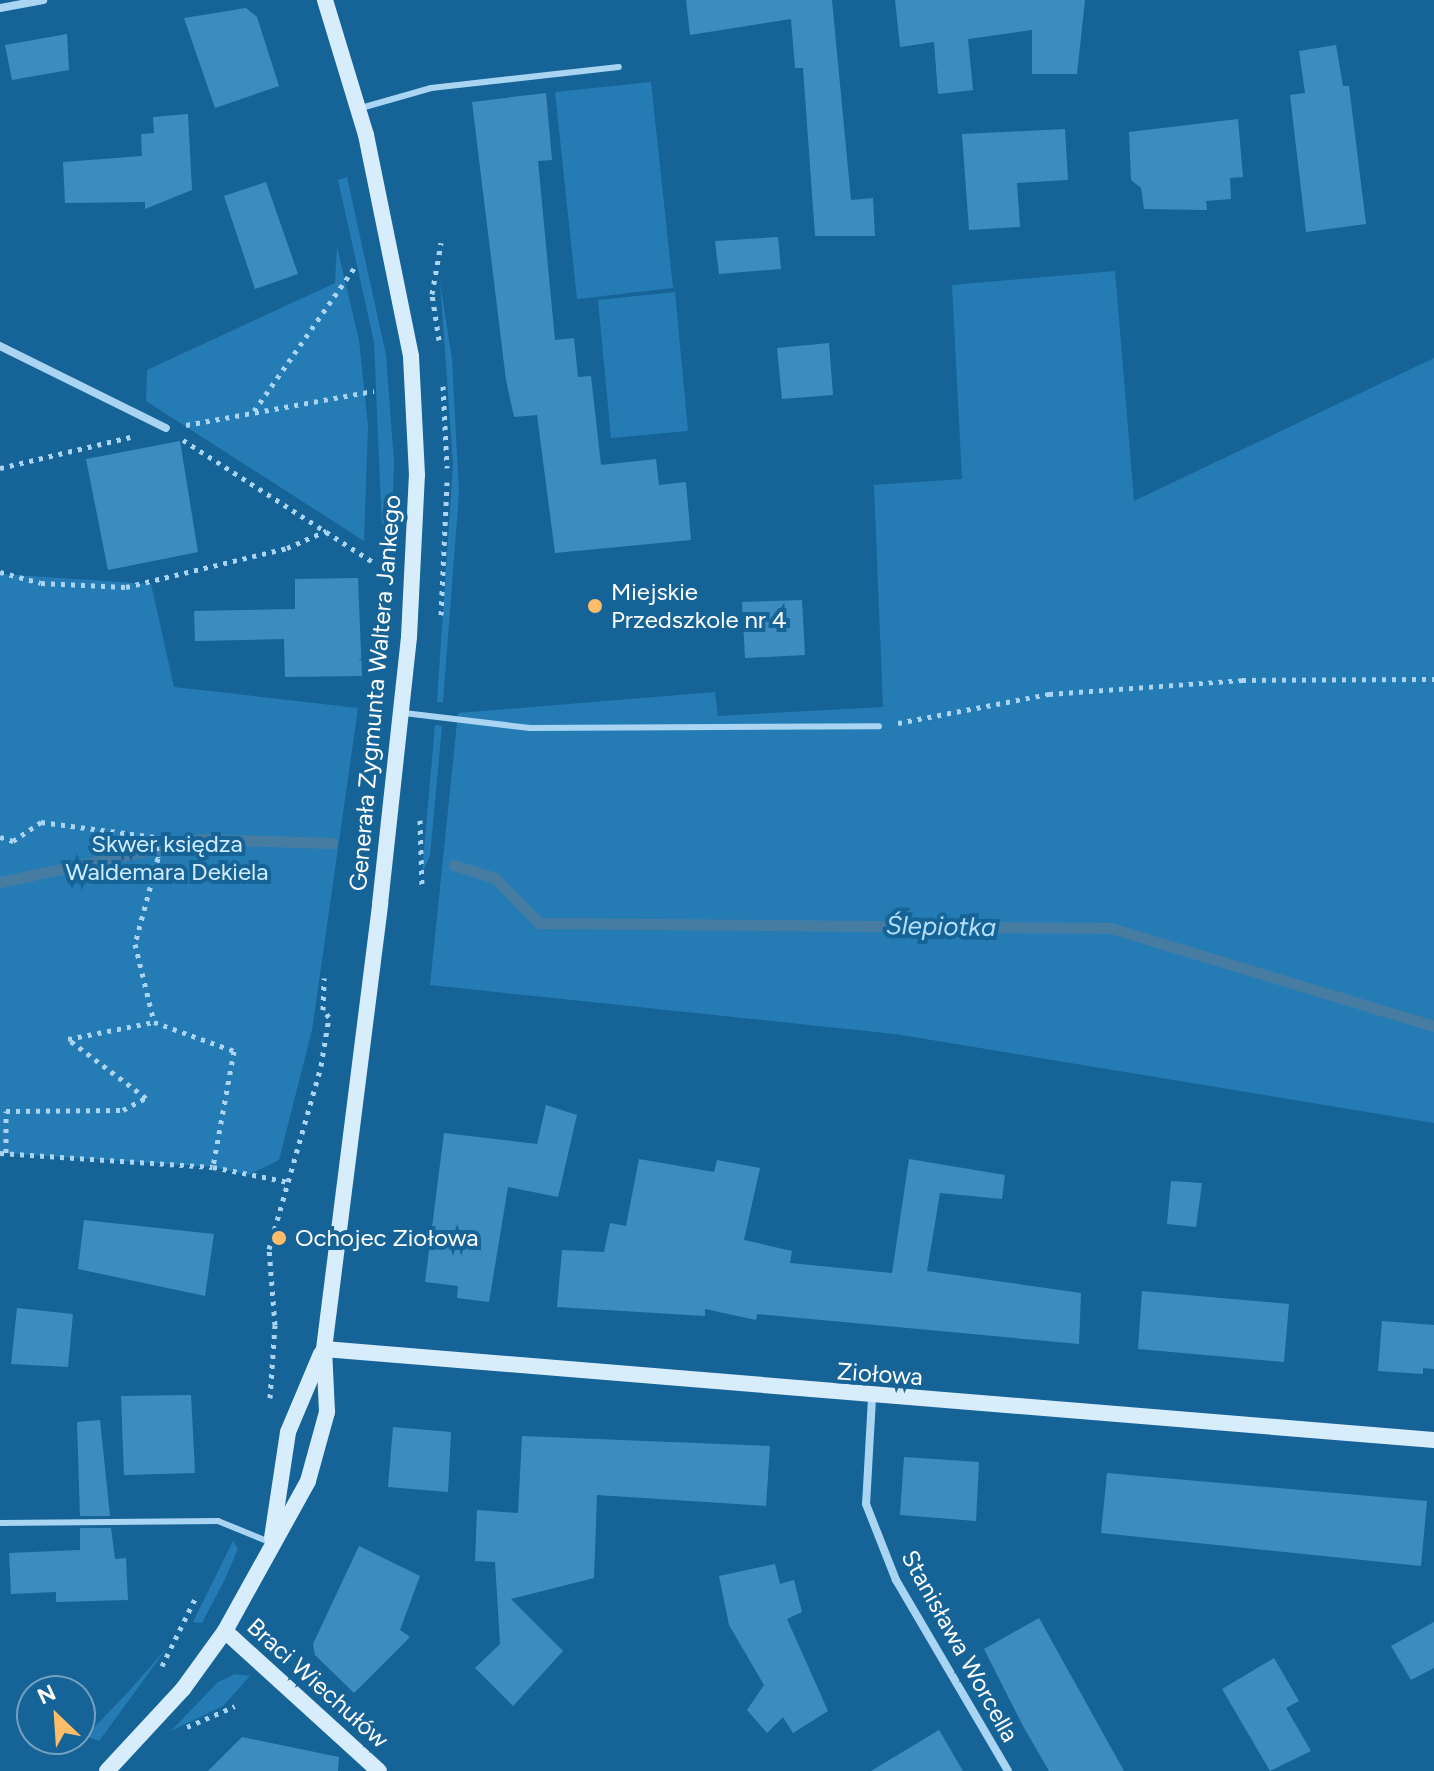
<!DOCTYPE html>
<meta charset="utf-8">
<style>
body{margin:0}
#map{position:relative;width:1434px;height:1771px;overflow:hidden;background:#166398;font-family:Figtree,sans-serif}
div>[style]{position:absolute}
.green>*{inset:0;background:#257cb4}
.stream>*{height:11px;margin:-5.5px;padding:0 5.5px;transform-origin:5.5px;border-radius:5.5px;background:#477ca2}
.building>*{inset:0;background:#3e8cbf}
.path>*{height:5px;margin-top:-2.5px;transform-origin:0;background:repeating-linear-gradient(90deg,#a9d5f2 0 4px,transparent 0 10px)}
.lane>*{height:6px;margin:-3px;padding:0 3px;transform-origin:3px;border-radius:3px;background:#a9d5f2}
.street>*{height:8px;margin:-4px;padding:0 4px;transform-origin:4px;border-radius:4px;background:#a9d5f2}
.secondary>*{height:16px;margin:-8px;padding:0 8px;transform-origin:8px;border-radius:8px;background:#d8edfc}
.dots>*{width:22px;height:22px;translate:-50% -50%;box-sizing:border-box;border:4px solid #166398;border-radius:50%}
span{translate:-50% -50%;white-space:nowrap;text-align:center;line-height:1.15;-webkit-text-stroke:8px #166398;paint-order:stroke}
.poi-label{font-size:24px;color:#fff}
.left{translate:0 -50%;text-align:left}
.street-label{font-size:24px;color:#fff}
.park-label{font-size:24px;color:#d0ebfc}
.water-label{font-size:26px;color:#b5def8;font-style:italic}
.north{position:absolute;left:16px;top:1675px;width:80px;height:80px;box-sizing:border-box;background:#166398;border:2px solid #73a1c1;border-radius:50%;rotate:335deg;font-size:22px;font-weight:700;line-height:32px;text-align:center;color:#fff}
.north::after{content:'';display:block;margin:auto;width:28px;height:36px;background:#ffbd6a;clip-path:polygon(50% 0,100% 100%,50% 72%,0 100%)}
</style>
<div id="map">
<div class="green">
<i style="clip-path:polygon(651px 82px,673px 288px,577px 299px,555px 92px)"></i>
<i style="clip-path:polygon(347px 177px,386px 355px,394px 463px,391px 550px,383px 551px,374px 342px,338px 180px)"></i>
<i style="clip-path:polygon(337px 247px,359px 340px,368px 426px,364px 541px,146px 401px,147px 370px,335px 283px)"></i>
<i style="clip-path:polygon(1115px 271px,1134px 501px,1434px 358px,1434px 1123px,895px 1034px,430px 985px,458px 713px,715px 692px,718px 716px,883px 707px,874px 485px,962px 479px,952px 285px)"></i>
<i style="clip-path:polygon(440px 282px,452px 359px,459px 493px,443px 702px,437px 702px,453px 464px)"></i>
<i style="clip-path:polygon(675px 292px,688px 431px,611px 438px,598px 300px)"></i>
<i style="clip-path:polygon(0 574px,151px 584px,174px 687px,358px 708px,312px 1030px,279px 1160px,249px 1175px,213px 1167px,0 1153px)"></i>
<i style="clip-path:polygon(435px 725px,442px 726px,430px 856px,422px 873px)"></i>
<i style="clip-path:polygon(233px 1541px,238px 1549px,225px 1579px,202px 1623px,193px 1622px)"></i>
<i style="clip-path:polygon(167px 1648px,99px 1741px,86px 1736px,128px 1692px)"></i>
<i style="clip-path:polygon(235px 1674px,250px 1676px,223px 1706px,171px 1731px,218px 1682px)"></i>
</div>
<div class="stream">
<i style="left:454px;top:865px;width:43px;rotate:17.6deg"></i>
<i style="left:495px;top:878px;width:63px;rotate:45.6deg"></i>
<i style="left:539px;top:923px;width:572px;rotate:0.5deg"></i>
<i style="left:1111px;top:928px;width:338px;rotate:16.9deg"></i>
<i style="left:0;top:882px;width:205px;rotate:-12.1deg"></i>
<i style="left:200px;top:839px;width:132px;rotate:1.7deg"></i>
</div>
<div class="building">
<i style="clip-path:polygon(686px 0,832px 0,851px 200px,873px 198px,875px 236px,815px 236px,803px 68px,795px 68px,791px 19px,690px 35px)"></i>
<i style="clip-path:polygon(895px 0,1085px 0,1077px 74px,1032px 74px,1032px 30px,968px 39px,973px 90px,938px 94px,934px 42px,900px 47px)"></i>
<i style="clip-path:polygon(246px 8px,257px 17px,279px 86px,215px 108px,184px 18px)"></i>
<i style="clip-path:polygon(67px 34px,69px 70px,12px 80px,5px 45px)"></i>
<i style="clip-path:polygon(1336px 45px,1343px 86px,1349px 86px,1366px 224px,1306px 232px,1290px 95px,1305px 93px,1299px 51px)"></i>
<i style="clip-path:polygon(546px 93px,552px 160px,538px 161px,555px 340px,574px 338px,578px 377px,591px 376px,601px 465px,656px 459px,659px 485px,686px 482px,691px 540px,555px 553px,537px 415px,514px 417px,506px 380px,472px 102px)"></i>
<i style="clip-path:polygon(188px 114px,192px 190px,145px 209px,145px 202px,65px 203px,63px 162px,142px 156px,141px 134px,154px 133px,153px 117px)"></i>
<i style="clip-path:polygon(1238px 119px,1243px 177px,1230px 178px,1231px 199px,1206px 201px,1207px 210px,1144px 209px,1141px 188px,1131px 180px,1129px 132px)"></i>
<i style="clip-path:polygon(1065px 129px,1068px 180px,1017px 183px,1020px 227px,969px 230px,962px 134px)"></i>
<i style="clip-path:polygon(266px 182px,298px 274px,255px 289px,224px 196px)"></i>
<i style="clip-path:polygon(778px 237px,781px 269px,719px 274px,715px 241px)"></i>
<i style="clip-path:polygon(829px 343px,833px 395px,782px 399px,777px 348px)"></i>
<i style="clip-path:polygon(180px 441px,198px 552px,108px 570px,86px 459px)"></i>
<i style="clip-path:polygon(358px 578px,362px 676px,285px 677px,284px 639px,195px 641px,194px 611px,295px 609px,295px 579px)"></i>
<i style="clip-path:polygon(802px 600px,805px 655px,745px 658px,742px 602px)"></i>
<i style="clip-path:polygon(546px 1105px,577px 1115px,558px 1197px,508px 1187px,489px 1302px,457px 1298px,458px 1286px,425px 1282px,444px 1133px,537px 1144px)"></i>
<i style="clip-path:polygon(639px 1159px,714px 1172px,717px 1160px,760px 1168px,744px 1240px,792px 1251px,790px 1263px,892px 1273px,909px 1159px,1005px 1175px,1002px 1199px,940px 1193px,927px 1271px,1081px 1293px,1079px 1344px,757px 1314px,756px 1320px,705px 1309px,705px 1316px,557px 1307px,562px 1250px,604px 1252px,610px 1223px,626px 1226px)"></i>
<i style="clip-path:polygon(1171px 1181px,1202px 1183px,1196px 1227px,1167px 1224px)"></i>
<i style="clip-path:polygon(84px 1220px,214px 1234px,205px 1296px,78px 1269px)"></i>
<i style="clip-path:polygon(1142px 1291px,1289px 1304px,1284px 1362px,1138px 1349px)"></i>
<i style="clip-path:polygon(17px 1308px,73px 1314px,68px 1367px,11px 1364px)"></i>
<i style="clip-path:polygon(1382px 1321px,1434px 1325px,1434px 1369px,1423px 1368px,1423px 1374px,1378px 1371px)"></i>
<i style="clip-path:polygon(191px 1395px,195px 1473px,124px 1475px,121px 1396px)"></i>
<i style="clip-path:polygon(100px 1420px,110px 1516px,80px 1516px,77px 1422px)"></i>
<i style="clip-path:polygon(393px 1427px,451px 1432px,448px 1492px,388px 1487px)"></i>
<i style="clip-path:polygon(522px 1436px,770px 1446px,766px 1506px,597px 1495px,594px 1578px,511px 1599px,563px 1651px,513px 1706px,475px 1668px,500px 1644px,495px 1562px,475px 1561px,477px 1510px,518px 1513px)"></i>
<i style="clip-path:polygon(904px 1457px,979px 1462px,976px 1521px,900px 1515px)"></i>
<i style="clip-path:polygon(1107px 1473px,1427px 1501px,1421px 1566px,1101px 1533px)"></i>
<i style="clip-path:polygon(80px 1528px,111px 1528px,115px 1559px,126px 1558px,128px 1600px,56px 1602px,56px 1592px,11px 1594px,9px 1553px,80px 1550px)"></i>
<i style="clip-path:polygon(359px 1546px,420px 1576px,400px 1630px,410px 1637px,354px 1693px,315px 1655px,313px 1644px)"></i>
<i style="clip-path:polygon(775px 1564px,780px 1584px,794px 1580px,802px 1612px,787px 1619px,828px 1711px,793px 1733px,783px 1717px,767px 1733px,747px 1710px,764px 1685px,729px 1625px,719px 1576px)"></i>
<i style="clip-path:polygon(1039px 1618px,1124px 1771px,1049px 1771px,1023px 1726px,984px 1649px)"></i>
<i style="clip-path:polygon(1434px 1622px,1434px 1668px,1411px 1680px,1391px 1646px)"></i>
<i style="clip-path:polygon(1274px 1658px,1299px 1701px,1286px 1708px,1311px 1751px,1270px 1771px,1222px 1689px)"></i>
<i style="clip-path:polygon(939px 1730px,963px 1771px,871px 1771px)"></i>
<i style="clip-path:polygon(242px 1737px,339px 1757px,338px 1771px,208px 1771px)"></i>
</div>
<div class="path">
<i style="left:439px;top:340px;width:47px;rotate:-98.7deg"></i>
<i style="left:432px;top:294px;width:52px;rotate:-80deg"></i>
<i style="left:443px;top:386px;width:82px;rotate:87.2deg"></i>
<i style="left:254px;top:411px;width:176px;rotate:-55deg"></i>
<i style="left:186px;top:425px;width:191px;rotate:-10.3deg"></i>
<i style="left:183px;top:440px;width:226px;rotate:32.7deg"></i>
<i style="left:0;top:468px;width:134px;rotate:-13.4deg"></i>
<i style="left:0;top:572px;width:42px;rotate:15deg"></i>
<i style="left:41px;top:583px;width:85px;rotate:2.7deg"></i>
<i style="left:126px;top:587px;width:166px;rotate:-13.6deg"></i>
<i style="left:287px;top:548px;width:43px;rotate:-23.6deg"></i>
<i style="left:441px;top:615px;width:133px;rotate:-87.4deg"></i>
<i style="left:898px;top:723px;width:154px;rotate:-10.9deg"></i>
<i style="left:1049px;top:694px;width:194px;rotate:-4.1deg"></i>
<i style="left:1242px;top:680px;width:192px;rotate:-0.3deg"></i>
<i style="left:420px;top:820px;width:69px;rotate:88.3deg"></i>
<i style="left:0;top:837px;width:14px;rotate:17deg"></i>
<i style="left:13px;top:841px;width:34px;rotate:-34deg"></i>
<i style="left:41px;top:822px;width:115px;rotate:7.5deg"></i>
<i style="left:155px;top:837px;width:21px;rotate:82deg"></i>
<i style="left:158px;top:858px;width:89px;rotate:105deg"></i>
<i style="left:135px;top:944px;width:80px;rotate:76.3deg"></i>
<i style="left:0;top:1153px;width:213px;rotate:3.8deg"></i>
<i style="left:213px;top:1167px;width:77px;rotate:11.2deg"></i>
<i style="left:6px;top:1153px;width:42px;rotate:-90deg"></i>
<i style="left:6px;top:1111px;width:117px;rotate:-0.5deg"></i>
<i style="left:123px;top:1110px;width:26px;rotate:-28deg"></i>
<i style="left:146px;top:1098px;width:98px;rotate:-142.9deg"></i>
<i style="left:68px;top:1039px;width:88px;rotate:-11.2deg"></i>
<i style="left:154px;top:1022px;width:85px;rotate:19.9deg"></i>
<i style="left:234px;top:1051px;width:118px;rotate:100.3deg"></i>
<i style="left:270px;top:1398px;width:73px;rotate:-86.1deg"></i>
<i style="left:275px;top:1325px;width:76px;rotate:-94.5deg"></i>
<i style="left:269px;top:1249px;width:190px;rotate:-74.1deg"></i>
<i style="left:321px;top:1066px;width:50px;rotate:-80.7deg"></i>
<i style="left:329px;top:1017px;width:9px;rotate:-131deg"></i>
<i style="left:323px;top:1010px;width:32px;rotate:-88deg"></i>
<i style="left:162px;top:1666px;width:75px;rotate:-63.8deg"></i>
<i style="left:187px;top:1727px;width:52px;rotate:-23.6deg"></i>
</div>
<div class="lane">
<i style="left:361px;top:108px;width:73px;rotate:-15.9deg"></i>
<i style="left:431px;top:88px;width:189px;rotate:-6.4deg"></i>
<i style="left:404px;top:713px;width:127px;rotate:6.8deg"></i>
<i style="left:530px;top:728px;width:349px;rotate:-0.3deg"></i>
<i style="left:0;top:1523px;width:218px;rotate:-0.5deg"></i>
<i style="left:218px;top:1521px;width:58px;rotate:22.2deg"></i>
</div>
<div class="street">
<i style="left:0;top:8px;width:44px;rotate:-10.5deg"></i>
<i style="left:0;top:346px;width:185px;rotate:26.3deg"></i>
<i style="left:872px;top:1398px;width:106px;rotate:93.2deg"></i>
<i style="left:866px;top:1504px;width:82px;rotate:68.5deg"></i>
<i style="left:896px;top:1580px;width:221px;rotate:59.6deg"></i>
</div>
<div class="secondary">
<i style="left:324px;top:1349px;width:1114px;rotate:4.69deg"></i>
<i style="left:272px;top:1538px;width:107px;rotate:-81.4deg"></i>
<i style="left:288px;top:1432px;width:85px;rotate:-67.1deg"></i>
<i style="left:225px;top:1631px;width:208px;rotate:42.3deg"></i>
<i style="left:107px;top:1771px;width:112px;rotate:-47.2deg"></i>
<i style="left:183px;top:1689px;width:72px;rotate:-54.1deg"></i>
<i style="left:225px;top:1631px;width:171px;rotate:-61deg"></i>
<i style="left:308px;top:1481px;width:72px;rotate:-74.6deg"></i>
<i style="left:327px;top:1412px;width:63px;rotate:-92.7deg"></i>
<i style="left:324px;top:1349px;width:449px;rotate:-82.8deg"></i>
<i style="left:380px;top:904px;width:269px;rotate:-83.8deg"></i>
<i style="left:409px;top:637px;width:162px;rotate:-87.2deg"></i>
<i style="left:417px;top:475px;width:119px;rotate:-92.9deg"></i>
<i style="left:411px;top:356px;width:226px;rotate:-101.5deg"></i>
<i style="left:366px;top:135px;width:141px;rotate:-106.9deg"></i>
</div>
<div class="dots">
<i style="left:595px;top:606px;background:#ffbd6a"></i>
<i style="left:279px;top:1238px;background:#ffbd6a"></i>
</div>
<div class="poi-label">
<span class="left" style="left:611px;top:606px">Miejskie<br>Przedszkole nr 4</span>
<span class="left" style="left:295px;top:1238px">Ochojec Ziołowa</span>
</div>
<div class="street-label">
<span style="left:375px;top:693px;rotate:-85deg">Generała Zygmunta Waltera Jankego</span>
<span style="left:880px;top:1374px;rotate:4deg">Ziołowa</span>
<span style="left:960px;top:1646px;rotate:61deg">Stanisława Worcella</span>
<span style="left:318px;top:1683px;rotate:42deg">Braci Wiechułów</span>
</div>
<div class="park-label">
<span style="left:167px;top:858px">Skwer księdza<br>Waldemara Dekiela</span>
</div>
<div class="water-label">
<span style="left:941px;top:927px;rotate:1deg">Ślepiotka</span>
</div>
<div class="north">N</div>
</div>
